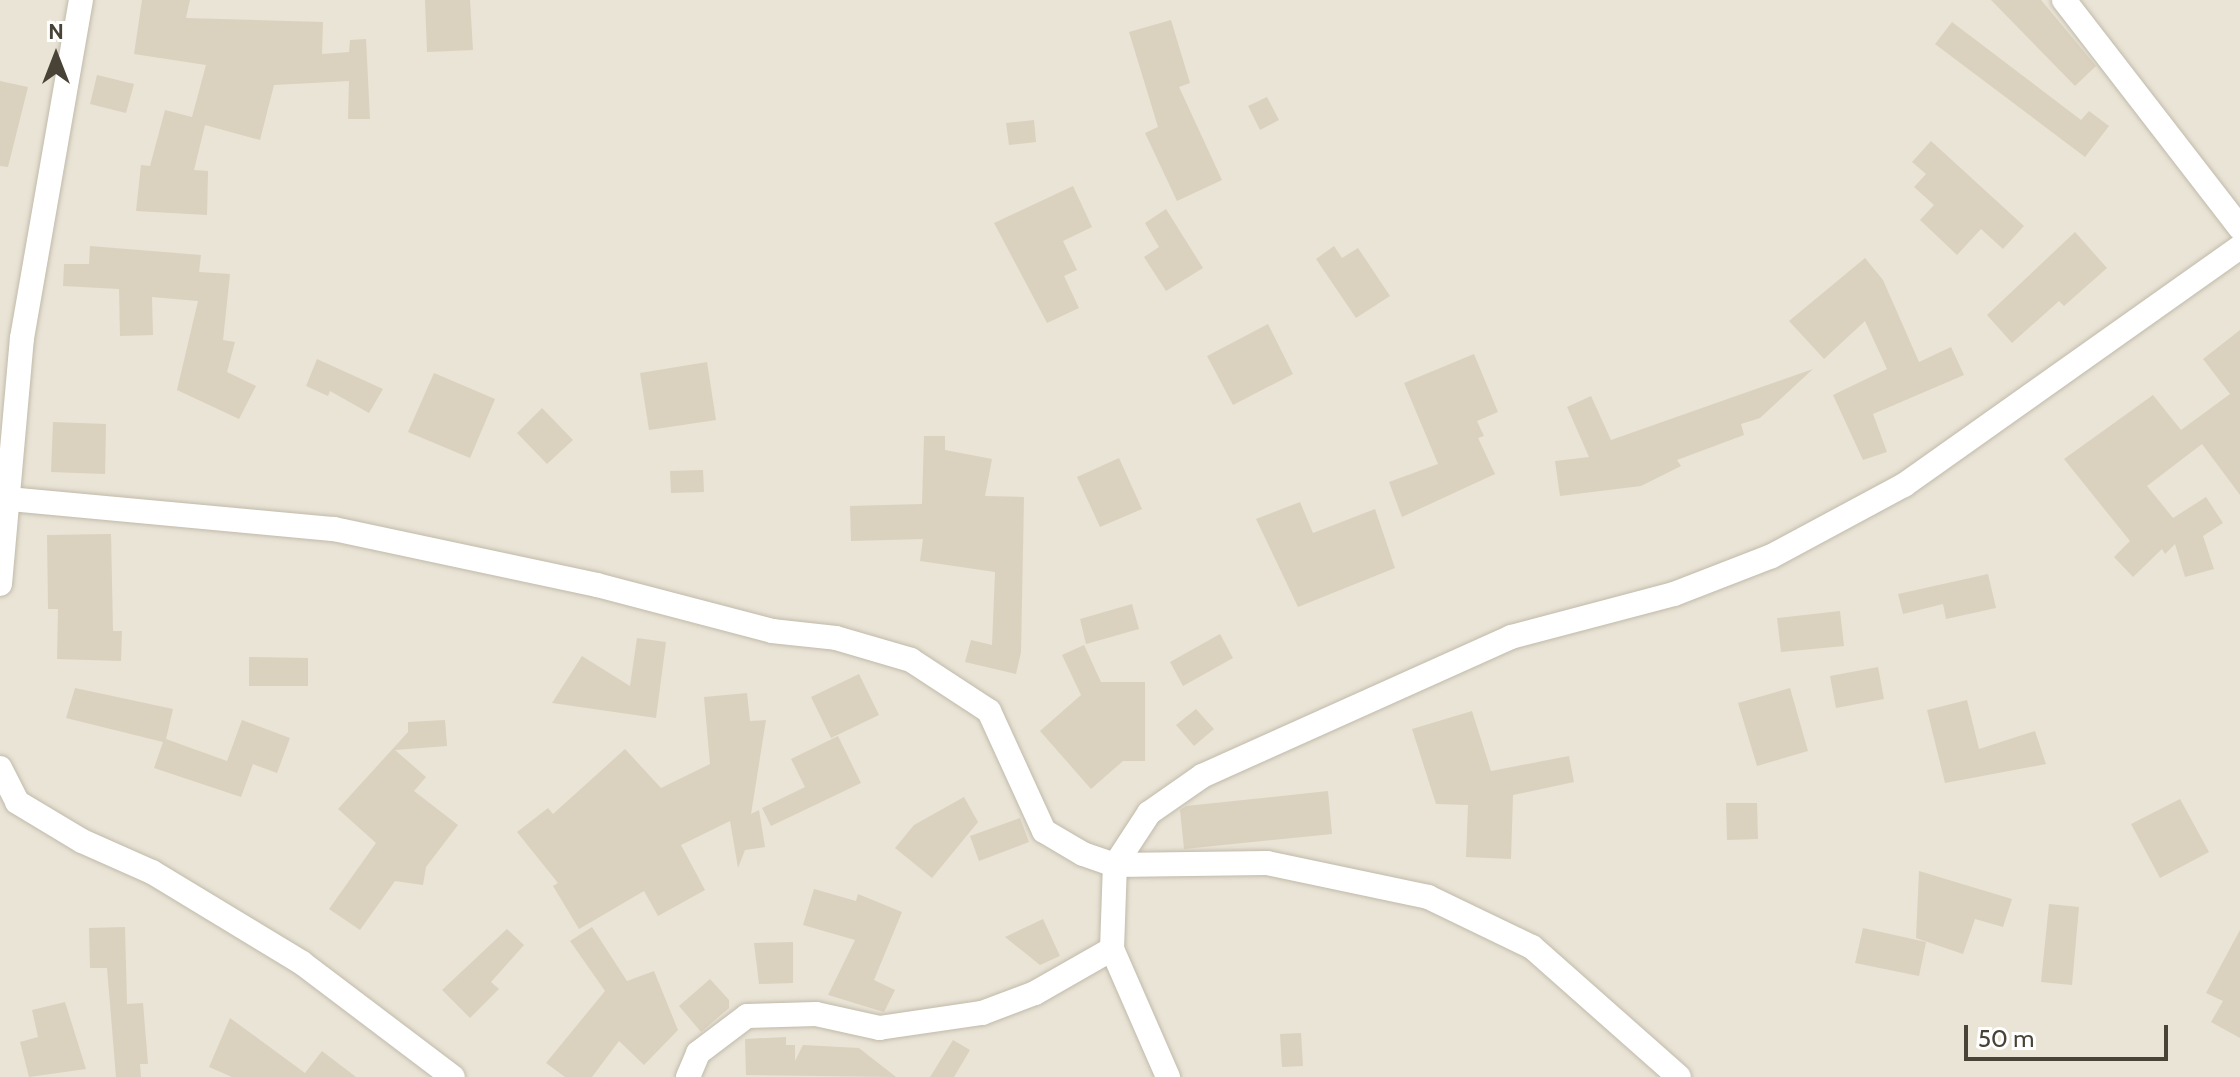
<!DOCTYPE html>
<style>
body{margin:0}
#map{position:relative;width:2240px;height:1077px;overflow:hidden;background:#f5f2e8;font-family:Cabin,sans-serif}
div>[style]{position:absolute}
.residential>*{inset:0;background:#e9e4d6}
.building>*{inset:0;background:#dbd1bf}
.roads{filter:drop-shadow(0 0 2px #c1baaa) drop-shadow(0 0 2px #c1baaa)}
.minor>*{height:24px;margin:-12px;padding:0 12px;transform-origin:12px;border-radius:12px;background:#fff}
span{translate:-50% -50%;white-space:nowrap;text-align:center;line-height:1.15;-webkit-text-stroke:8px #fff;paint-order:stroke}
.north{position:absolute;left:16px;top:16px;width:80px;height:80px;-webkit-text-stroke:6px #fff;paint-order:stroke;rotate:0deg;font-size:22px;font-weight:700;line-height:32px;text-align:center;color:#494236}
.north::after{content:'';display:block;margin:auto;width:28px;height:36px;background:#494236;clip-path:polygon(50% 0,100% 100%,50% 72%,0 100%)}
.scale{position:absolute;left:1964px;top:1025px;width:204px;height:36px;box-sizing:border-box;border:4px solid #494236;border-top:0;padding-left:10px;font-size:24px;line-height:28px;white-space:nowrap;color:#494236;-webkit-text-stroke:6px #fff;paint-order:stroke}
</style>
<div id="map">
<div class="residential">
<i style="clip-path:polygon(0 0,2240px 0,2240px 1077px,0 1077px)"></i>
</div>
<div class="building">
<i style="clip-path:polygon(142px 0,190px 0,186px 18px,323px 22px,322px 54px,349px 52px,350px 40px,366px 39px,370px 119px,348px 119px,349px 81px,274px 85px,260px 140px,205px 125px,194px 170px,208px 171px,207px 215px,136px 211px,141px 165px,150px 166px,165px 110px,192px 117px,206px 65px,134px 54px)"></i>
<i style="clip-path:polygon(425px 0,470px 0,473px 50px,427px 52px)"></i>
<i style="clip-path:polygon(1991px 0,2041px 0,2096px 66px,2075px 86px)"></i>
<i style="clip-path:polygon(1171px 20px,1190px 83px,1179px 87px,1222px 180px,1177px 201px,1145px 133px,1158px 127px,1129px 32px)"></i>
<i style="clip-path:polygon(1952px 22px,2081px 120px,2089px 111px,2109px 126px,2085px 157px,1935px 44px)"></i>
<i style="clip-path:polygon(97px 75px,134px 84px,126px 113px,90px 104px)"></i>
<i style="clip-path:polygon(0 81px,28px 87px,8px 167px,0 166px)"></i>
<i style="clip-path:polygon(1267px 97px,1279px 120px,1260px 130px,1248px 106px)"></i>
<i style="clip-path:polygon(1034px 120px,1036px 142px,1009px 145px,1006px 123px)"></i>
<i style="clip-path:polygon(1931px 141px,2024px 226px,2003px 249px,1981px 229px,1957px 255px,1920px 220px,1934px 205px,1914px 187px,1926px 174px,1912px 162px)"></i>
<i style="clip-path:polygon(1073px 186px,1092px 227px,1063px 241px,1077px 270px,1064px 276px,1079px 308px,1047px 323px,994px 223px)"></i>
<i style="clip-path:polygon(1166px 209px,1203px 268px,1166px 291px,1144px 257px,1159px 247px,1145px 223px)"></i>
<i style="clip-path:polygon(2075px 232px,2107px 268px,2064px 306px,2059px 301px,2012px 343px,1987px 315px)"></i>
<i style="clip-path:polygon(90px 246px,201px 255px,199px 272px,230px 274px,223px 340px,235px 342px,227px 372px,256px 386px,239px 419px,177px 390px,198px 301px,152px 297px,153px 335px,120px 336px,119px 289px,63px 286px,64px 264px,89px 264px)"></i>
<i style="clip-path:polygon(1334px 246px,1342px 258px,1358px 248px,1390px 296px,1356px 318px,1316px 259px)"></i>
<i style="clip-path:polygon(1865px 258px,1883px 280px,1919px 362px,1951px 347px,1964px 375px,1873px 414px,1887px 452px,1863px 460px,1833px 395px,1887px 369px,1865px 321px,1824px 359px,1789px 321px)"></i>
<i style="clip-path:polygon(1268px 324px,1293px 374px,1233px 405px,1207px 356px)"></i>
<i style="clip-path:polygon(2240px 330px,2240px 495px,2202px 444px,2147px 486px,2173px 518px,2206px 497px,2223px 523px,2203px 536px,2214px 569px,2185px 577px,2175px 544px,2165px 554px,2162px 549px,2133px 577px,2114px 557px,2130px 541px,2064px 459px,2153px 395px,2181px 430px,2230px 394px,2203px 359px)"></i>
<i style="clip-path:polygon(1474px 354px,1498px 412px,1477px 421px,1484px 436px,1478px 438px,1495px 474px,1402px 517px,1389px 482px,1438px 464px,1404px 383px)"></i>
<i style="clip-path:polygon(317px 359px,383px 389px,369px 413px,330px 391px,328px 396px,306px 386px)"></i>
<i style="clip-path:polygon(707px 362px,716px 420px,649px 430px,640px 373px)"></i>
<i style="clip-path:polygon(1813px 369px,1760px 418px,1741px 424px,1744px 435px,1677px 460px,1681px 466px,1641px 486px,1560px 496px,1555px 461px,1589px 457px,1567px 407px,1591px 396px,1611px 440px)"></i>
<i style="clip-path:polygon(434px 373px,495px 399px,470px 458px,408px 432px)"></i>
<i style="clip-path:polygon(542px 408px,573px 440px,547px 464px,517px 433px)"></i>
<i style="clip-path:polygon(53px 422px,106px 424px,105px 474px,51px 472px)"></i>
<i style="clip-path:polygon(924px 436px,945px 436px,945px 450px,992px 459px,985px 496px,1024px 497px,1021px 652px,1016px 674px,965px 662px,971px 640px,992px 645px,995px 572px,920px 561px,923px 539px,851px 541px,850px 506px,922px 504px)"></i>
<i style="clip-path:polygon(1119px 458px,1142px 509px,1100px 527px,1077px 477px)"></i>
<i style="clip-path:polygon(703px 470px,704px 492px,671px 493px,670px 471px)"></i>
<i style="clip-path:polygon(1300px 502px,1313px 533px,1375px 509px,1395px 568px,1298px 607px,1256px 519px)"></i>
<i style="clip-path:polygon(111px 534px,113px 631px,122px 631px,121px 661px,57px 659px,58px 609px,48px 609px,47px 535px)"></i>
<i style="clip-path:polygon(1988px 574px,1996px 608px,1946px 619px,1943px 604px,1903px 614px,1898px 594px)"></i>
<i style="clip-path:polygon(1132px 604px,1139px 629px,1086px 644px,1080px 619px)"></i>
<i style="clip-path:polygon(1840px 611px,1844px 646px,1781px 652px,1777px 618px)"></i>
<i style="clip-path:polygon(1220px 634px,1233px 658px,1183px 686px,1170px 662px)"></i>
<i style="clip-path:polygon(637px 638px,666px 642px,656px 718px,552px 703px,582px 656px,630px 686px)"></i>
<i style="clip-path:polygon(1084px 645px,1101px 682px,1145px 682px,1145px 761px,1123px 761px,1091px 789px,1040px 731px,1081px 695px,1062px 655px)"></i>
<i style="clip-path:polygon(249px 657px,308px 658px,308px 686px,249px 686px)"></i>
<i style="clip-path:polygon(1878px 667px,1884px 699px,1836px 708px,1830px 676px)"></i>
<i style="clip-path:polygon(859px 674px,879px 715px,831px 738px,811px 697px)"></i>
<i style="clip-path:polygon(75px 688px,173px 709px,166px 739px,227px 761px,242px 720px,290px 738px,277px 773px,253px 764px,241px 797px,154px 768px,163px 742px,66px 718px)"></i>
<i style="clip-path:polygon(1790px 688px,1808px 751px,1757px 766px,1738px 703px)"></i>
<i style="clip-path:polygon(747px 693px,750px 721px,766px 720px,751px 814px,759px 810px,765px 847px,745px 850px,738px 868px,730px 821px,681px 845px,705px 890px,658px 916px,644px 891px,579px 929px,553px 886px,558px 883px,517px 832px,548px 808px,553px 814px,625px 749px,661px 788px,710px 764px,704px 697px)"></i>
<i style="clip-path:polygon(1967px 700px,1979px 749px,2035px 731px,2046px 764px,1945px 783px,1927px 710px)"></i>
<i style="clip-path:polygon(1196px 709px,1214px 729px,1194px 746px,1176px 725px)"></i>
<i style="clip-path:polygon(1472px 711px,1491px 771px,1569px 756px,1574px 782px,1513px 795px,1511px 859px,1466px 857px,1468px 805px,1436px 804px,1412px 729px)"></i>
<i style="clip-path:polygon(445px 720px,447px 746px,395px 750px,426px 777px,414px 791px,458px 825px,426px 867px,423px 885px,395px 881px,360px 930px,329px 909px,376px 843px,338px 809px,408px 732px,408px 722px)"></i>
<i style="clip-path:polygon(838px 736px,861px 783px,771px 826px,762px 808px,805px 787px,791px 759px)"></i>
<i style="clip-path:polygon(1328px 791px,1332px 834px,1184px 849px,1180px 810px,1186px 806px)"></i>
<i style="clip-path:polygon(964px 797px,978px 822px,932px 878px,895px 848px,914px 825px)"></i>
<i style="clip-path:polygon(2180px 799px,2209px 852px,2160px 878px,2131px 824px)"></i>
<i style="clip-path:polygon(1726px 803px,1757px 803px,1758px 839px,1727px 840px)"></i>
<i style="clip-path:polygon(1020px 818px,1029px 842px,979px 861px,970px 836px)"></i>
<i style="clip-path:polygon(1919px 871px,2012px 899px,2003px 927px,1975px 919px,1963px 954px,1916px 938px)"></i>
<i style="clip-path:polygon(814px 889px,856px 901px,858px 894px,902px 912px,874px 980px,895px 990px,884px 1012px,828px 995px,855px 940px,803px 925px)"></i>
<i style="clip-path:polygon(2049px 904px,2079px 907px,2072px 985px,2041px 982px)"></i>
<i style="clip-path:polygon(1043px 919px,1060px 956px,1040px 965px,1005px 937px)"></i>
<i style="clip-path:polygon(125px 927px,127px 1004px,143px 1003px,148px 1064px,140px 1064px,141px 1077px,116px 1077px,107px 968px,90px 968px,89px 928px)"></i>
<i style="clip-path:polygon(592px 927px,627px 981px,654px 971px,678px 1030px,644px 1065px,619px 1041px,592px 1077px,565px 1077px,546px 1063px,605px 991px,570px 941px)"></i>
<i style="clip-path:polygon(1863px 928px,1926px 942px,1919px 976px,1855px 963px)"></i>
<i style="clip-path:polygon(507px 929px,524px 945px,491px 982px,499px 989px,470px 1018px,442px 990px)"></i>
<i style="clip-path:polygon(2240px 930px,2240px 1038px,2211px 1022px,2223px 1001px,2206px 993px)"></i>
<i style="clip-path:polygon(793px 942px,793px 983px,759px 984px,754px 943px)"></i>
<i style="clip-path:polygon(710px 979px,729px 1000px,729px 1008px,701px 1032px,679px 1006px)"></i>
<i style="clip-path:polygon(65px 1002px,86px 1069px,29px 1077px,20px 1042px,38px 1037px,32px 1010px)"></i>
<i style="clip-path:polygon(230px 1018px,305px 1073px,322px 1051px,356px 1077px,232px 1077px,209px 1067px)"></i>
<i style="clip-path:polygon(1301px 1033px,1303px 1066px,1282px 1067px,1280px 1034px)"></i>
<i style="clip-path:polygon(786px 1037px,786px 1045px,795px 1045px,795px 1061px,803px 1045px,859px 1048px,896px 1077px,746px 1075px,745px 1039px)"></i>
<i style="clip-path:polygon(953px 1040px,970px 1050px,954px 1077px,930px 1077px)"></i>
</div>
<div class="roads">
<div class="minor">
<i style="left:2064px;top:0;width:288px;rotate:52.3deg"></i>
<i style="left:9px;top:499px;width:326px;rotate:5.3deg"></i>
<i style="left:334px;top:529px;width:269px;rotate:12deg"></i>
<i style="left:597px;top:585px;width:181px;rotate:14.7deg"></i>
<i style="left:772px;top:631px;width:64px;rotate:6.2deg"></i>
<i style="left:836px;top:638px;width:78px;rotate:16.3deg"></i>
<i style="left:911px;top:660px;width:93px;rotate:33.2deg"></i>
<i style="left:989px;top:711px;width:132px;rotate:65.4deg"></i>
<i style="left:1044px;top:831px;width:45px;rotate:30.5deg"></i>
<i style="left:1083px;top:854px;width:34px;rotate:19deg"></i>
<i style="left:1115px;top:865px;width:152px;rotate:-0.8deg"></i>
<i style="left:1267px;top:863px;width:165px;rotate:11.9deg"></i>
<i style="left:1428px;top:897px;width:115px;rotate:25.7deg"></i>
<i style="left:1532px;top:947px;width:196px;rotate:41.5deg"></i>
<i style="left:0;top:584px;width:247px;rotate:-84.9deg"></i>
<i style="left:22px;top:338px;width:343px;rotate:-80.1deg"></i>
<i style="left:0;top:768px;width:38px;rotate:63deg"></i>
<i style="left:17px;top:802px;width:76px;rotate:31deg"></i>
<i style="left:82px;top:841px;width:77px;rotate:23.9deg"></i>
<i style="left:152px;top:872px;width:175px;rotate:31.2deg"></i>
<i style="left:302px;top:963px;width:189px;rotate:37.1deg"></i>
<i style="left:688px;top:1077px;width:26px;rotate:-67deg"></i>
<i style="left:698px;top:1053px;width:61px;rotate:-37.1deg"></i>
<i style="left:747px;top:1016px;width:69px;rotate:-1.7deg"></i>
<i style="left:816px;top:1014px;width:65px;rotate:12.5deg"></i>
<i style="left:879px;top:1028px;width:104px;rotate:-8.3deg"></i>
<i style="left:982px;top:1013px;width:57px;rotate:-20.7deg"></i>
<i style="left:1035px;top:993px;width:89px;rotate:-29.7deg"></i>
<i style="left:1168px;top:1077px;width:140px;rotate:-113.6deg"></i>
<i style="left:1112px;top:949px;width:84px;rotate:-88deg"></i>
<i style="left:1115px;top:865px;width:62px;rotate:-56.8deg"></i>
<i style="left:1149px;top:813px;width:65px;rotate:-34.9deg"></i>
<i style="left:1202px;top:776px;width:339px;rotate:-24.2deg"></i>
<i style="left:1511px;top:637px;width:169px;rotate:-14.8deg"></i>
<i style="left:1674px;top:594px;width:105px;rotate:-21.2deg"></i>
<i style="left:1772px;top:556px;width:150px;rotate:-28.3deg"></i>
<i style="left:1904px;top:485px;width:412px;rotate:-35.3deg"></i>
</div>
</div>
<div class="north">N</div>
<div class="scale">50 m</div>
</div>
